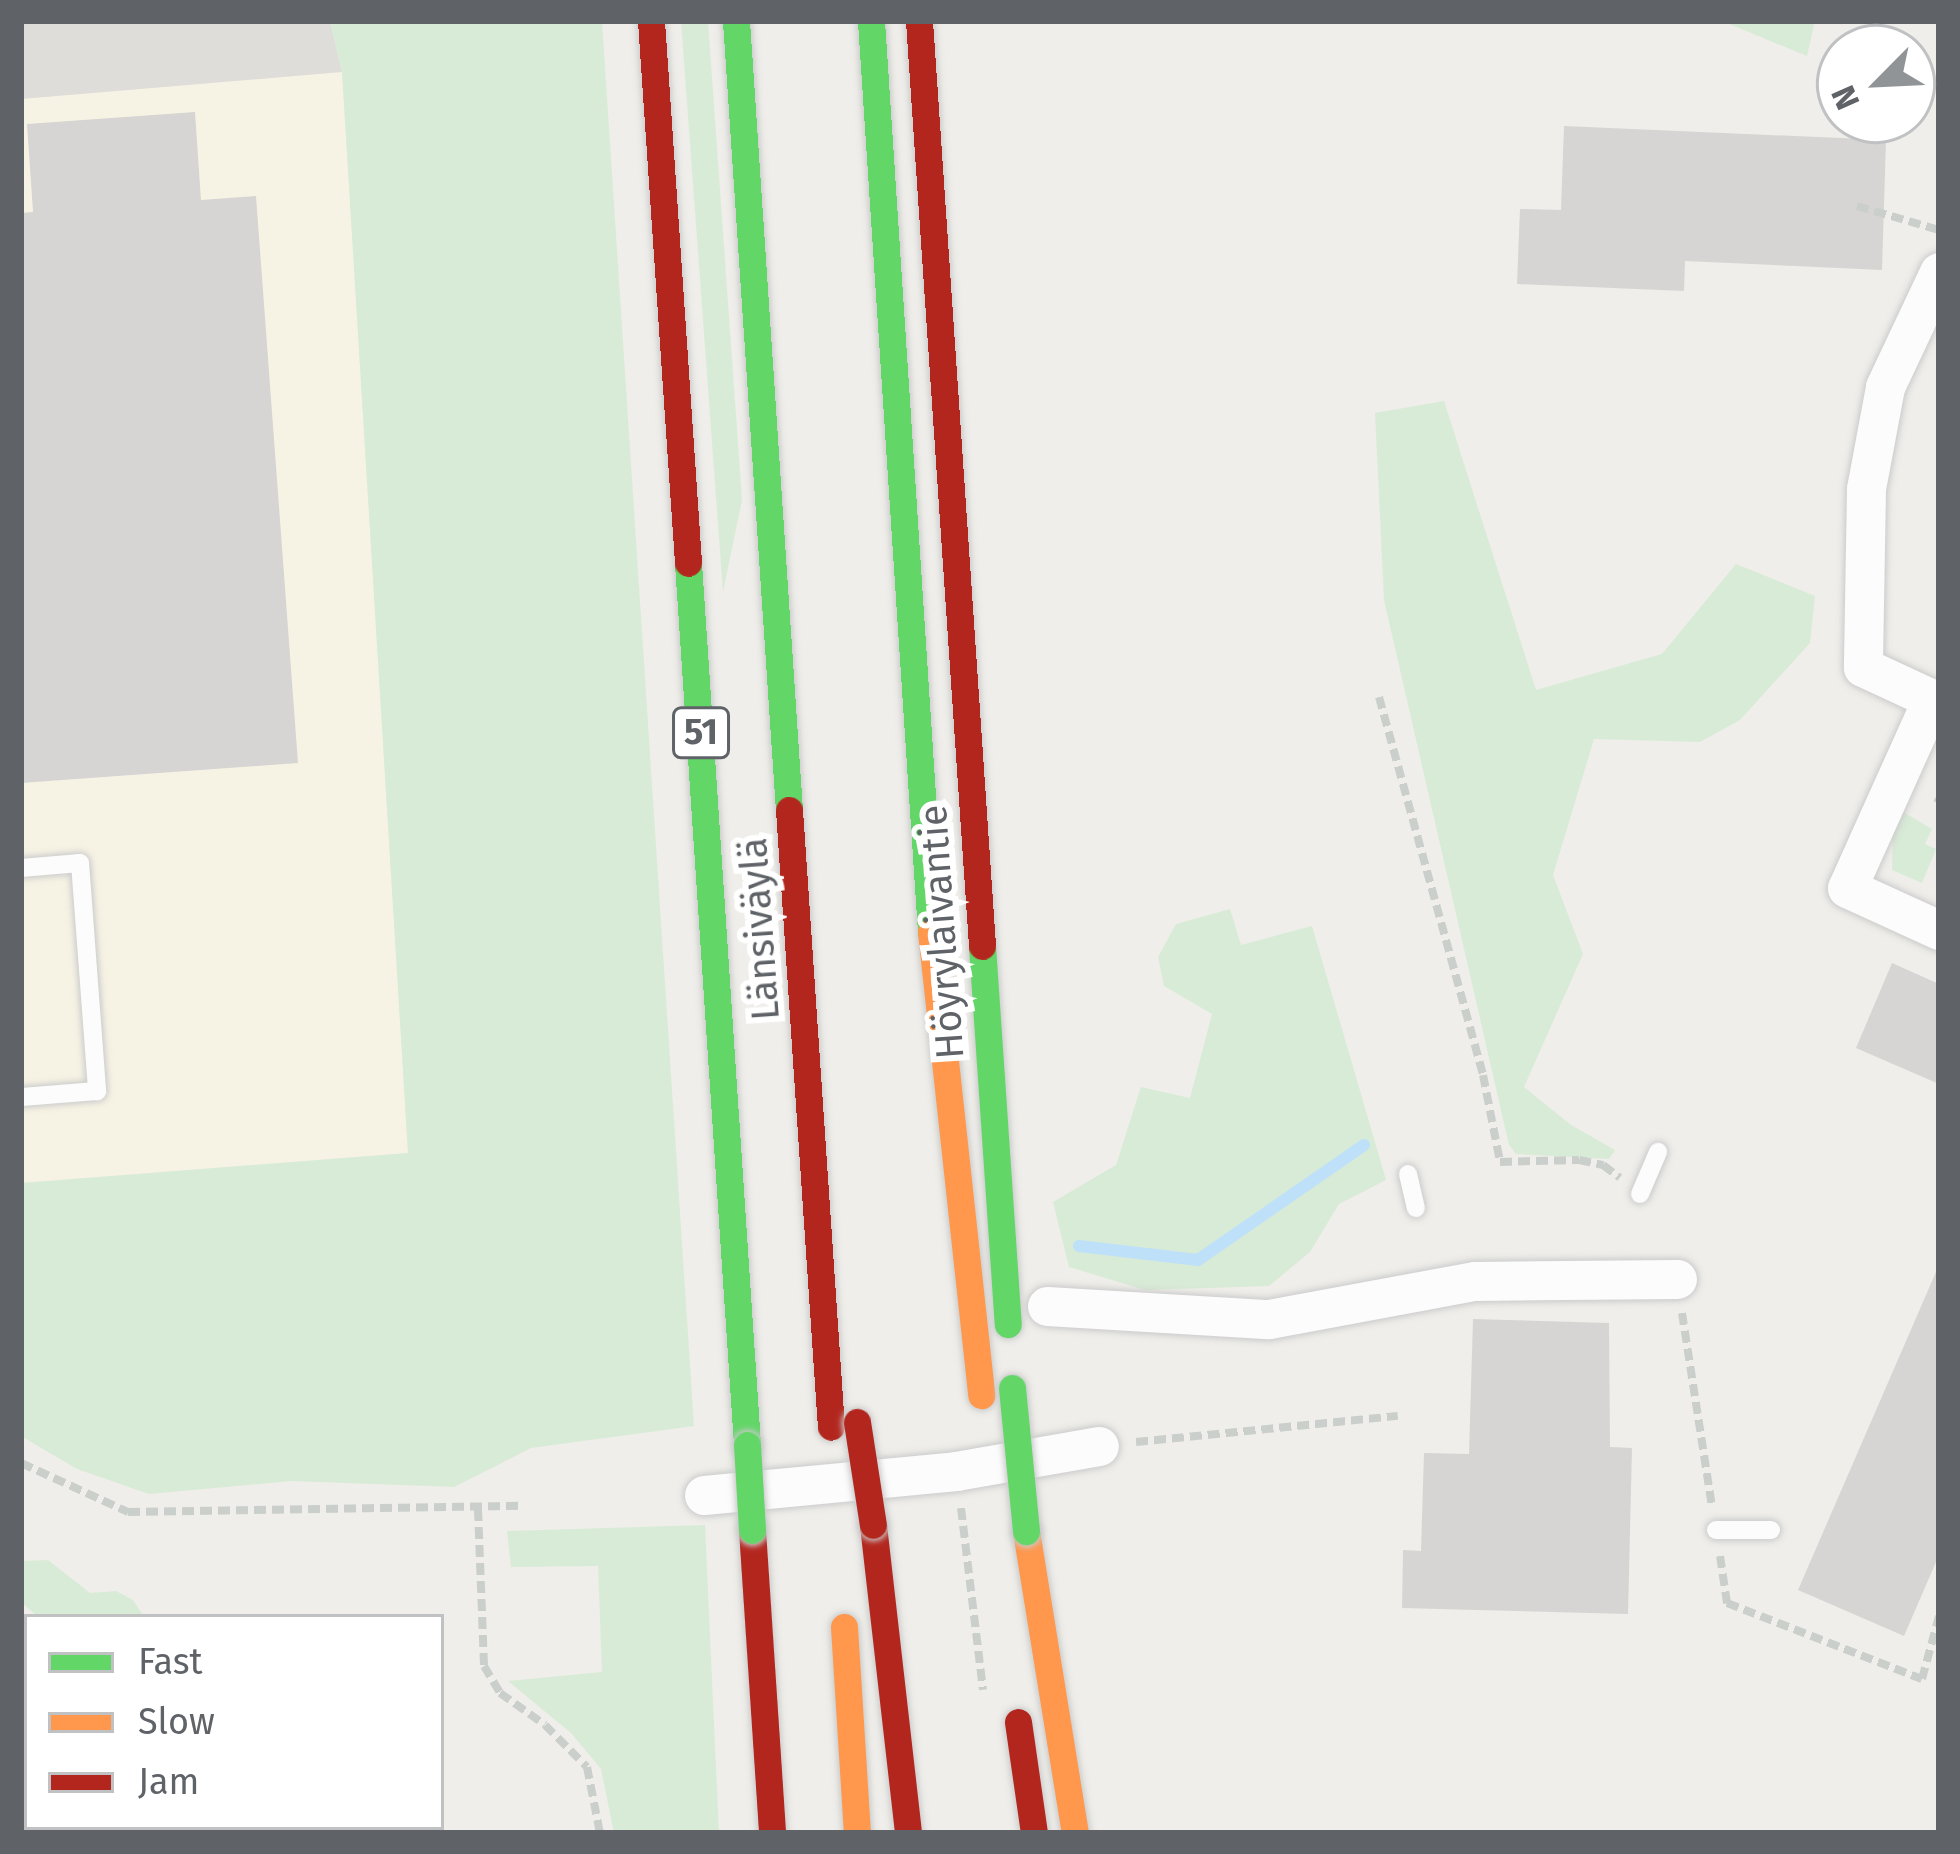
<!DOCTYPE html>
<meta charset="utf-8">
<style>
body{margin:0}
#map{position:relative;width:1960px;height:1854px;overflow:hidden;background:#efeeea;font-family:"Fira Sans",sans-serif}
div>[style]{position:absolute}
.commercial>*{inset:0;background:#f7f3e4}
.industrial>*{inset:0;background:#dfddda}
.green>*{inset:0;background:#d8ebd6}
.stream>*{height:12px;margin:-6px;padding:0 6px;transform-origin:6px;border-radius:6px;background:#bfe0f9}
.building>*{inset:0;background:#d6d5d3}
.path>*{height:8px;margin-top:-4px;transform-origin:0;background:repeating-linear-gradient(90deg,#cacfcc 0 12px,transparent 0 18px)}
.roads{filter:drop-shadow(0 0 3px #cbcccc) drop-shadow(0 0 3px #cbcccc)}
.lane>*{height:18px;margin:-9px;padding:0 9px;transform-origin:9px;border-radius:9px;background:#fdfcfc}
.street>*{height:39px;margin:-19.5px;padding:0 19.5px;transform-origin:19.5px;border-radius:19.5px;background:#fdfcfc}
.fast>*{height:27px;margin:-13.5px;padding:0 13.5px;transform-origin:13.5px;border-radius:13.5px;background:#63d668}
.slow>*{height:27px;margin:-13.5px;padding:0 13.5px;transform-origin:13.5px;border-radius:13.5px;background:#ff974d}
.jam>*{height:27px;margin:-13.5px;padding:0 13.5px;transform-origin:13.5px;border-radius:13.5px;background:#b3261e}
.bridges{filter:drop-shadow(0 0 3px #cacacb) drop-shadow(0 0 3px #cacacb)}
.fast-bridge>*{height:27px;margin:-13.5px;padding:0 13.5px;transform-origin:13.5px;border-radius:13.5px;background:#63d668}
.jam-bridge>*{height:27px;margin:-13.5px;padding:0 13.5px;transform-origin:13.5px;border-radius:13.5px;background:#b3261e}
span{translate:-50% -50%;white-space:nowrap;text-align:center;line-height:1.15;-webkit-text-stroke:12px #fff;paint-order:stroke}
.shield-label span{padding:3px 9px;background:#fff;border:3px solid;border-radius:9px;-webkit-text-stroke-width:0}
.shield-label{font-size:36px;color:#5f6368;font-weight:700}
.street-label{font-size:39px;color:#5f6368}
.frame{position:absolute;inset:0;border:24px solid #5f6368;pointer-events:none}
.legend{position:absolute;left:24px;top:1614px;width:420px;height:216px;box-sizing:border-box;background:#fff;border:3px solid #bfc1c3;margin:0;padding:15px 21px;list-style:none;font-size:36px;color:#5f6368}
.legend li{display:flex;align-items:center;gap:24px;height:60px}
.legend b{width:60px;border:3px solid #bfc1c3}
.north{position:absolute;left:1816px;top:24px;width:120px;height:120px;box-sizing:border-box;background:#fff;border:3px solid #bfc1c3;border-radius:50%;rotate:246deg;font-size:33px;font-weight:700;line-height:48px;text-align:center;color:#5f6368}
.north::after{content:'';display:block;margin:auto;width:42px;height:54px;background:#919496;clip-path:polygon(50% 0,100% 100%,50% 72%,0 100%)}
</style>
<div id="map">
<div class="commercial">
<i style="clip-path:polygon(342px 72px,408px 1153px,21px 1183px,21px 99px)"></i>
</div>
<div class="industrial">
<i style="clip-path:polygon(21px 21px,330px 21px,342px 72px,21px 99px)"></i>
</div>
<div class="green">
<i style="clip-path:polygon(330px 21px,602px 21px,694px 1426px,531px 1448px,454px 1487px,292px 1481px,149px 1494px,77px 1469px,21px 1436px,21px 1183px,408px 1153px,342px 72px)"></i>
<i style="clip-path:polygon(681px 21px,708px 21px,742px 500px,723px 592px)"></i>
<i style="clip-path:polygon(1722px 21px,1815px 21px,1807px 56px)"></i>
<i style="clip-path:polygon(1444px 401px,1536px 690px,1662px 654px,1736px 564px,1815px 596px,1810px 643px,1740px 720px,1700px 742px,1594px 739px,1553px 875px,1583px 954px,1524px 1087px,1571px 1125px,1615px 1150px,1609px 1159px,1516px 1154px,1509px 1145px,1384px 600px,1375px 413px)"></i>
<i style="clip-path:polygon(1903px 812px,1932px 829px,1925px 844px,1936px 849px,1922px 883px,1892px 870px,1893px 835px)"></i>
<i style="clip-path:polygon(1230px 909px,1241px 945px,1312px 926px,1386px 1180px,1339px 1204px,1310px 1252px,1269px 1286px,1145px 1290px,1069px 1267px,1053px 1202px,1116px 1165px,1141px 1087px,1190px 1098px,1212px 1014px,1164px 986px,1158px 957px,1176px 924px)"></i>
<i style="clip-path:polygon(705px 1525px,719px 1833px,614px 1833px,601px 1769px,571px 1733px,508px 1681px,602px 1672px,598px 1566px,511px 1567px,507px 1531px)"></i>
<i style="clip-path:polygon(48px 1560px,90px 1593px,116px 1591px,133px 1600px,144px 1617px,38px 1617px,21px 1602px,21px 1561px)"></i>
</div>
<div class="stream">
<i style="left:1079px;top:1246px;width:120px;rotate:6.7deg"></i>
<i style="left:1198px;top:1260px;width:202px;rotate:-34.7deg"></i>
</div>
<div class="building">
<i style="clip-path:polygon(195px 112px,201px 200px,256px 196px,298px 763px,21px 783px,21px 213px,33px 212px,27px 124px)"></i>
<i style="clip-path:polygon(1564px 126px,1886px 140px,1882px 270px,1685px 261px,1684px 291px,1517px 284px,1520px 209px,1561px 210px)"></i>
<i style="clip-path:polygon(1892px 963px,1939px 984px,1939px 1084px,1856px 1048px)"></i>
<i style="clip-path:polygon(1939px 1265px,1939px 1555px,1904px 1636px,1798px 1590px)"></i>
<i style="clip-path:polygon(1473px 1319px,1609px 1323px,1610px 1447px,1632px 1448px,1628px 1614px,1402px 1608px,1403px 1550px,1421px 1551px,1424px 1453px,1469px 1454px)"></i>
</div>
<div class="path">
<i style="left:1857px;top:206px;width:85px;rotate:16.3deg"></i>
<i style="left:1938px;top:465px;width:1px"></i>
<i style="left:1379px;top:697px;width:392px;rotate:74.6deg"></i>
<i style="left:1483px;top:1075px;width:89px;rotate:78.9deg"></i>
<i style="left:1500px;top:1162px;width:79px;rotate:-1.5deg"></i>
<i style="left:1579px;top:1160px;width:25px;rotate:12deg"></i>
<i style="left:1603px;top:1165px;width:21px;rotate:37deg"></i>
<i style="left:1937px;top:803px;width:4px;rotate:-63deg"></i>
<i style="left:1682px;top:1313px;width:195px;rotate:81.2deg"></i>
<i style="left:1136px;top:1442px;width:263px;rotate:-5.7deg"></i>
<i style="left:21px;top:1463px;width:118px;rotate:24.6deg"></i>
<i style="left:128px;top:1512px;width:393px;rotate:-0.9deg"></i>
<i style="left:961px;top:1508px;width:183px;rotate:83.1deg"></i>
<i style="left:478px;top:1509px;width:157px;rotate:87.8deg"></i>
<i style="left:484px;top:1666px;width:31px;rotate:59deg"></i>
<i style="left:500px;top:1693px;width:55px;rotate:35.4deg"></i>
<i style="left:545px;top:1725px;width:59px;rotate:45deg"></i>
<i style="left:587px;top:1767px;width:67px;rotate:78.9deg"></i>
<i style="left:1720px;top:1556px;width:48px;rotate:81.5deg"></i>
<i style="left:1727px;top:1603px;width:209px;rotate:21.3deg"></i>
<i style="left:1922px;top:1679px;width:65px;rotate:-74.9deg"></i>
</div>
<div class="roads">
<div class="lane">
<i style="left:21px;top:868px;width:59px;rotate:-4.8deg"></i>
<i style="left:80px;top:863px;width:229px;rotate:85.7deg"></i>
<i style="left:97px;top:1091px;width:76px;rotate:175.5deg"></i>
<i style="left:1408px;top:1174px;width:35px;rotate:77deg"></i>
<i style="left:1640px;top:1194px;width:46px;rotate:-66.8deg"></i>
<i style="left:1716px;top:1530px;width:55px"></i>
</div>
<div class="street">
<i style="left:1939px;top:272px;width:127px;rotate:115.2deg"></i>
<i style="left:1885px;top:387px;width:104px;rotate:100.6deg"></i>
<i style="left:1866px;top:489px;width:178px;rotate:91deg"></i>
<i style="left:1863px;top:667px;width:76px;rotate:24.9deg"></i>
<i style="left:1932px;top:699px;width:207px;rotate:114.2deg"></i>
<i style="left:1847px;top:888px;width:101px;rotate:24.5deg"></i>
<i style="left:1047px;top:1306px;width:222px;rotate:3.4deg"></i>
<i style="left:1269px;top:1319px;width:209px;rotate:-10.5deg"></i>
<i style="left:1475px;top:1281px;width:202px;rotate:-0.6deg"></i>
<i style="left:704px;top:1495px;width:253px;rotate:-5.4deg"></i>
<i style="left:956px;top:1471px;width:145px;rotate:-9.9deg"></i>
</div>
<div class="fast">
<i style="left:736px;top:21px;width:791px;rotate:86.16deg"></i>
<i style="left:871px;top:21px;width:913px;rotate:86.23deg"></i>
<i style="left:688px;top:563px;width:884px;rotate:86.17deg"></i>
<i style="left:982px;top:946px;width:379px;rotate:86.1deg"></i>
</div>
<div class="slow">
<i style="left:931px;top:932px;width:466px;rotate:83.8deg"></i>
<i style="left:1026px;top:1531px;width:306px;rotate:80.8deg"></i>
<i style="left:844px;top:1627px;width:206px;rotate:86.4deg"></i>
</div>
<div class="jam">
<i style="left:651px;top:21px;width:543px;rotate:86.09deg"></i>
<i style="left:919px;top:21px;width:927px;rotate:86.1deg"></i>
<i style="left:789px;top:810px;width:618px;rotate:86.11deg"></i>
<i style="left:873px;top:1525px;width:310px;rotate:83.5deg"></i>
<i style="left:752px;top:1530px;width:304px;rotate:86.2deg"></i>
<i style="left:1018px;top:1722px;width:112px;rotate:81.8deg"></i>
</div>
</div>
<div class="bridges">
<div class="fast-bridge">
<i style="left:1012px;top:1388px;width:144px;rotate:84.4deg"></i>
<i style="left:747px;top:1445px;width:85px;rotate:86.6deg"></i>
</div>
<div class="jam-bridge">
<i style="left:857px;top:1422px;width:104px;rotate:81.2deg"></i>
</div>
</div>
<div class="shield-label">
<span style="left:701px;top:733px">51</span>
</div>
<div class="street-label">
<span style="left:760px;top:929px;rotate:-94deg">Länsiväylä</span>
<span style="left:942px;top:932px;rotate:-94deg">Höyrylaivantie</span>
</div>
<div class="frame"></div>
<ul class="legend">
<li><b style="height:15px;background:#63d668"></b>Fast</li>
<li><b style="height:15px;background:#ff974d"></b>Slow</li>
<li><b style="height:15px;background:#b3261e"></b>Jam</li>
</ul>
<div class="north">N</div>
</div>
